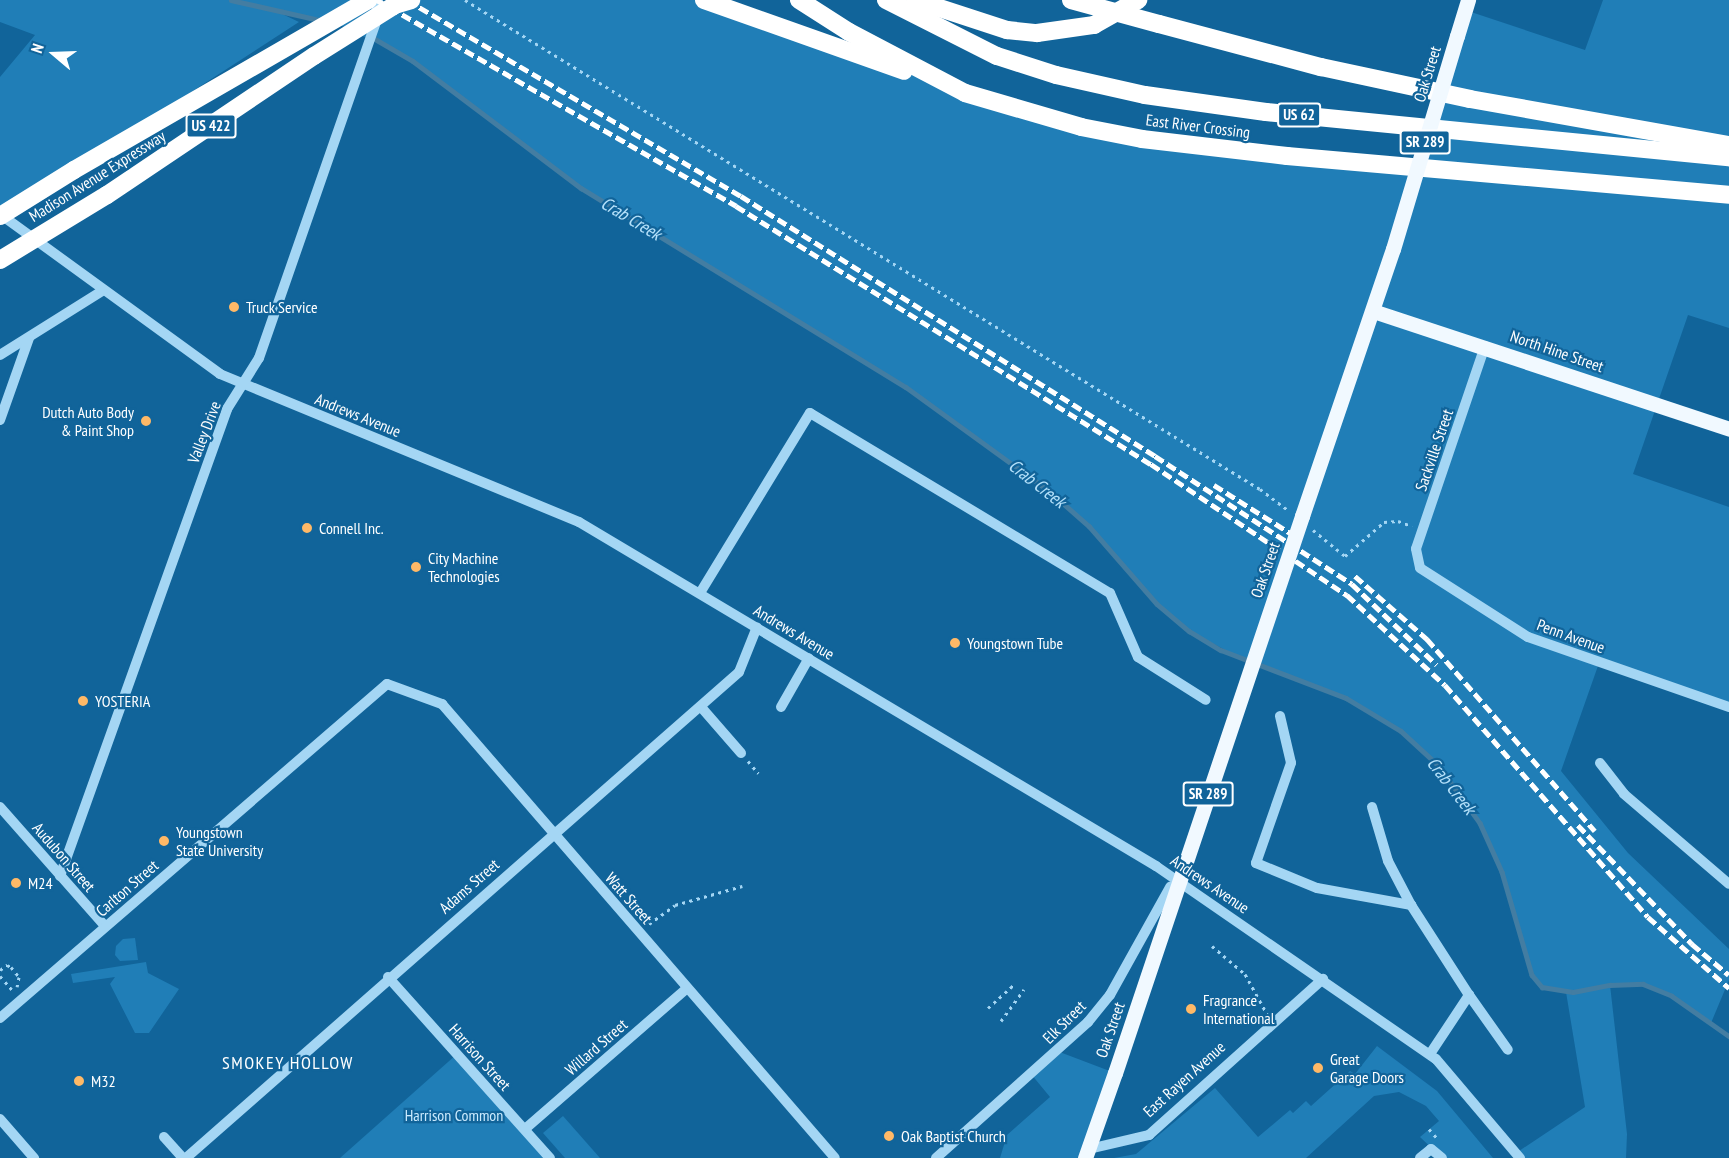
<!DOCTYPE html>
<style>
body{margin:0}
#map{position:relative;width:1729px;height:1158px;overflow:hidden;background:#11649a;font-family:"PT Sans Narrow",sans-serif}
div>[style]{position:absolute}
.green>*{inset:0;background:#207eb7}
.stream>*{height:4.5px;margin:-2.25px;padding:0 2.25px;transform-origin:2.25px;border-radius:2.25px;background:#437da2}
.path>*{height:3px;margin-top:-1.5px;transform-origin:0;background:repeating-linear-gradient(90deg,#a4d6f4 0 3px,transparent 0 7.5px)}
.minor>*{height:10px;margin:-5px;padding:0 5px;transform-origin:5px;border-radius:5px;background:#a4d6f4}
.major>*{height:15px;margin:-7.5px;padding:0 7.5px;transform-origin:7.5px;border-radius:7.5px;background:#f1f9ff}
.highway>*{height:18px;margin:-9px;padding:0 9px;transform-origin:9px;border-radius:9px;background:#fff}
.rail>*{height:4.5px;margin-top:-2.25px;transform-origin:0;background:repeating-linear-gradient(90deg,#fff 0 10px,transparent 0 14.5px)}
.major-bridge>*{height:15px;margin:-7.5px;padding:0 7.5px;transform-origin:7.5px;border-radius:7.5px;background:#f1f9ff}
.highway-bridge>*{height:18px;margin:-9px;padding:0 9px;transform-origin:9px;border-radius:9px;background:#fff}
.dots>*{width:16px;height:16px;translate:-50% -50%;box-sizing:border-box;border:3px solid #11649a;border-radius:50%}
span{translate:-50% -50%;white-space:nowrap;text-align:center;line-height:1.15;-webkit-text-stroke:4.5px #11649a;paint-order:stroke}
.shield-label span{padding:2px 4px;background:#11649a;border:2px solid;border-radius:4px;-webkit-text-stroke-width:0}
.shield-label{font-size:15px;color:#fff;font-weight:700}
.street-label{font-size:16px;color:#fff}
.poi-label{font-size:16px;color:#fff}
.left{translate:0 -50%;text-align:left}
.right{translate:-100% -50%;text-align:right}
.park-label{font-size:16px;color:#ccebfe}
.water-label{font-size:18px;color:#b5e1fa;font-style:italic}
.neighbourhood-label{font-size:18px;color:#fff;letter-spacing:1.5px}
.north{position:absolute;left:24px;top:24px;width:60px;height:60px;-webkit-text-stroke:4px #11649a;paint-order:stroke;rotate:289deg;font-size:16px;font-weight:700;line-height:24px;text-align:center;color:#fff}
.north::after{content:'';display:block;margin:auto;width:21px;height:27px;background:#fff;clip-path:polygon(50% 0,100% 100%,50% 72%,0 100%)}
</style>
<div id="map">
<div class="green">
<i style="clip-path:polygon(0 0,378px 0,376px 16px,411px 0,704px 0,1081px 127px,1419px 168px,1465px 10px,1585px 50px,1603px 0,1729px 0,1729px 328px,1688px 315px,1633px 474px,1729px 507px,1729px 707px,1599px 663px,1561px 771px,1628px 853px,1729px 949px,1729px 980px,1711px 1023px,1672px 996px,1643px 984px,1610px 985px,1627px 1134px,1626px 1158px,1520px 1158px,1516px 1153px,1585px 1107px,1566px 992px,1542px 987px,1532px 975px,1502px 872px,1480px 823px,1438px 765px,1401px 731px,1346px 699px,1252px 664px,1189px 631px,1157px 604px,1089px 526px,1048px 490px,906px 387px,581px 188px,413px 61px,371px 36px,369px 39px,340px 25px,278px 12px,299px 22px,0 216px,0 77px,35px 35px,0 22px)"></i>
<i style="clip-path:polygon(135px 938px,138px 960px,120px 961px,115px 955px,116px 946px,123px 939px)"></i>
<i style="clip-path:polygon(146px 962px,148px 973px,179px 989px,149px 1033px,135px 1033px,110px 984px,115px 977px,73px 983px,71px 974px)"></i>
<i style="clip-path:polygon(1377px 1046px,1437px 1091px,1493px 1158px,1442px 1158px,1420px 1137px,1439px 1121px,1426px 1106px,1399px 1092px,1374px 1096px,1306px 1158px,1114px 1158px,1136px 1154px,1215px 1088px,1258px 1137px,1290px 1110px,1293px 1113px,1306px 1101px,1311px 1106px,1350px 1071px,1355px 1074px)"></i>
<i style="clip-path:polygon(1057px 1051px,1115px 1073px,1085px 1158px,1000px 1158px,1007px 1135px,1050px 1097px,1031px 1074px)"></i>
<i style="clip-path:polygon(457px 1054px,550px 1158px,340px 1158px)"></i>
<i style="clip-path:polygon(563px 1116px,600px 1158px,565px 1158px,543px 1133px)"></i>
</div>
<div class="stream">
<i style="left:231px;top:0;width:90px;rotate:12.8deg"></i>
<i style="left:370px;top:36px;width:50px;rotate:30.2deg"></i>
<i style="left:413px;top:61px;width:211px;rotate:37.1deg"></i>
<i style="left:581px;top:188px;width:381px;rotate:31.5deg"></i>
<i style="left:906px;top:387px;width:175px;rotate:36deg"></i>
<i style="left:1048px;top:490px;width:55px;rotate:41.3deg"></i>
<i style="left:1089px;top:526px;width:103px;rotate:48.9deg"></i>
<i style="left:1157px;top:604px;width:42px;rotate:40.2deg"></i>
<i style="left:1189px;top:631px;width:37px;rotate:31deg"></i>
<i style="left:1221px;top:650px;width:134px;rotate:21deg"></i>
<i style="left:1346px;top:698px;width:64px;rotate:31deg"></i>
<i style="left:1401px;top:731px;width:50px;rotate:42.6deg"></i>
<i style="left:1438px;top:765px;width:72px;rotate:54.1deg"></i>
<i style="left:1480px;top:823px;width:54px;rotate:65.8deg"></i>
<i style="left:1502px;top:872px;width:107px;rotate:73.8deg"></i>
<i style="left:1532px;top:975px;width:16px;rotate:50deg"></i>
<i style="left:1542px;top:987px;width:31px;rotate:9deg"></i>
<i style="left:1573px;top:992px;width:38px;rotate:-11deg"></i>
<i style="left:1610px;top:985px;width:33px;rotate:-2deg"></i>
<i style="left:1643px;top:984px;width:31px;rotate:22deg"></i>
<i style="left:1672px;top:996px;width:70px;rotate:35.1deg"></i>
</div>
<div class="path">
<i style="left:465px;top:0;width:933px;rotate:31.6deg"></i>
<i style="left:1260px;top:489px;width:36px;rotate:37deg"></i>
<i style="left:1313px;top:530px;width:41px;rotate:39.1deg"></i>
<i style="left:1345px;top:556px;width:52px;rotate:-41.1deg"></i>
<i style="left:1384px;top:522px;width:14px;rotate:-4deg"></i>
<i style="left:1398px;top:521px;width:15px;rotate:20deg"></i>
<i style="left:748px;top:761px;width:16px;rotate:50deg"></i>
<i style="left:649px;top:924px;width:32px;rotate:-36deg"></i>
<i style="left:675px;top:905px;width:70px;rotate:-15.8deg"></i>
<i style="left:1212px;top:946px;width:43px;rotate:40.3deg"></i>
<i style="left:1245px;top:974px;width:46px;rotate:61.2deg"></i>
<i style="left:0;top:970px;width:9px;rotate:-36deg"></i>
<i style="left:7px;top:965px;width:4px;rotate:27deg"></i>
<i style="left:11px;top:967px;width:13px;rotate:51deg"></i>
<i style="left:19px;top:977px;width:10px;rotate:101deg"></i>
<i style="left:0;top:976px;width:18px;rotate:49deg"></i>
<i style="left:988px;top:1008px;width:36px;rotate:-42deg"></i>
<i style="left:1001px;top:1021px;width:39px;rotate:-54deg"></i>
<i style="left:1429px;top:1129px;width:11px;rotate:49deg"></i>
</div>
<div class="minor">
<i style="left:0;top:214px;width:272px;rotate:36deg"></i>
<i style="left:220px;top:374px;width:388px;rotate:22.4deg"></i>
<i style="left:579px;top:522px;width:672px;rotate:30.8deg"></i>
<i style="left:1156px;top:866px;width:340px;rotate:34.6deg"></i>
<i style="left:1436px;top:1059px;width:130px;rotate:49.7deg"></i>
<i style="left:1485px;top:346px;width:214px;rotate:108.8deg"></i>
<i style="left:1416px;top:549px;width:19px;rotate:78deg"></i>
<i style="left:1420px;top:568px;width:128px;rotate:32.6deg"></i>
<i style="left:1528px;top:637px;width:213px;rotate:19.2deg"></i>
<i style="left:0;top:355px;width:120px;rotate:-32.1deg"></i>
<i style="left:0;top:420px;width:87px;rotate:-70.5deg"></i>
<i style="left:700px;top:593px;width:211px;rotate:-58.6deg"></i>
<i style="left:810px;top:413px;width:350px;rotate:31deg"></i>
<i style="left:1110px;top:593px;width:70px;rotate:66.4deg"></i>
<i style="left:1138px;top:657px;width:80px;rotate:32.3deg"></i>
<i style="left:701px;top:707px;width:61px;rotate:49deg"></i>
<i style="left:781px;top:707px;width:56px;rotate:-60.3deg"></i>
<i style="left:1280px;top:716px;width:48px;rotate:76.8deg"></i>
<i style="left:1291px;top:763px;width:106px;rotate:109.3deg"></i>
<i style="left:1256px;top:863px;width:66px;rotate:22.3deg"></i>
<i style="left:1317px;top:888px;width:96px;rotate:10.3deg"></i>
<i style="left:1600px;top:763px;width:39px;rotate:52deg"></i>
<i style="left:1624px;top:794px;width:138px;rotate:40.6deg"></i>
<i style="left:0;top:807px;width:159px;rotate:48.6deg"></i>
<i style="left:1372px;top:807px;width:56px;rotate:73.5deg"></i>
<i style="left:1388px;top:861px;width:50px;rotate:62.4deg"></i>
<i style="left:1411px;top:905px;width:107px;rotate:57.2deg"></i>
<i style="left:60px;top:876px;width:496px;rotate:-70.3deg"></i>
<i style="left:227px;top:409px;width:60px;rotate:-57.9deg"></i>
<i style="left:259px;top:358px;width:354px;rotate:-70.8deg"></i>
<i style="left:375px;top:24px;width:24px;rotate:-83deg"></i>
<i style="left:388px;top:977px;width:243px;rotate:48.2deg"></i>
<i style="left:0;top:1018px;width:511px;rotate:-40.8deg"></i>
<i style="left:387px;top:684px;width:59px;rotate:20deg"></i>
<i style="left:442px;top:704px;width:600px;rotate:49.12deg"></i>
<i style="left:1430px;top:1054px;width:71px;rotate:-56.5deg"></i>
<i style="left:1469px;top:995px;width:67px;rotate:54.7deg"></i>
<i style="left:0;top:1119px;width:52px;rotate:48.9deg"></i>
<i style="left:525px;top:1129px;width:215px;rotate:-41deg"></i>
<i style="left:164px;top:1137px;width:28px;rotate:48deg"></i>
<i style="left:1089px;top:1149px;width:62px;rotate:-13.1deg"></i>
<i style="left:1149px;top:1135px;width:234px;rotate:-41.9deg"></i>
<i style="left:186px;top:1158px;width:736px;rotate:-41.31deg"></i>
<i style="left:739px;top:672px;width:48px;rotate:-68.2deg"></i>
<i style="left:936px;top:1158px;width:204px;rotate:-41.8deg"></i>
<i style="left:1088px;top:1022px;width:35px;rotate:-51deg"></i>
<i style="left:1110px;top:995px;width:124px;rotate:-60.9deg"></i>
<i style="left:1420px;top:1158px;width:14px;rotate:-39deg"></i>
<i style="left:1431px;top:1149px;width:14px;rotate:39deg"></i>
</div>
<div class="major">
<i style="left:1457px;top:36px;width:38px;rotate:-73deg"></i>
<i style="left:1373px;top:311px;width:375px;rotate:18.3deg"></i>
<i style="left:1302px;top:516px;width:282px;rotate:-71.2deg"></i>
<i style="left:1085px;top:1158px;width:90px;rotate:-70.6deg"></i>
</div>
<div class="highway">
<i style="left:704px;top:0;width:212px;rotate:19.5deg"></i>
<i style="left:799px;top:0;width:59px;rotate:32.6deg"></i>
<i style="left:849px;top:32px;width:131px;rotate:27.7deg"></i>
<i style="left:965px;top:93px;width:121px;rotate:16.3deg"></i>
<i style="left:1081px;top:127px;width:62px;rotate:11.1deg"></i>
<i style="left:1142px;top:139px;width:146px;rotate:6.7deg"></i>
<i style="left:1287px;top:156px;width:444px;rotate:5deg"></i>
<i style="left:886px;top:0;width:124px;rotate:26.8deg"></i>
<i style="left:997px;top:56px;width:62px;rotate:17.9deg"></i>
<i style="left:1056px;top:75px;width:91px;rotate:12.7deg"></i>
<i style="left:1145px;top:95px;width:122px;rotate:8deg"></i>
<i style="left:1266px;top:112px;width:465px;rotate:5.6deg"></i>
<i style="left:915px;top:0;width:97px;rotate:18.1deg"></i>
<i style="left:1007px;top:30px;width:30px;rotate:6deg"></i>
<i style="left:1037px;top:33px;width:58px;rotate:-8deg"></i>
<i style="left:1094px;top:25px;width:51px;rotate:-29.6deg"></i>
<i style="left:1159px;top:24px;width:168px;rotate:14.9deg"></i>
<i style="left:1321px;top:67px;width:152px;rotate:12.1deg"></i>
<i style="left:1470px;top:99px;width:263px;rotate:10.1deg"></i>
<i style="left:74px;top:170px;width:340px;rotate:-30deg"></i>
<i style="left:107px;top:195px;width:249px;rotate:-33.9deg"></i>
</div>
<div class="rail">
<i style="left:377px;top:0;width:414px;rotate:29.8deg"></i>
<i style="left:736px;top:206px;width:489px;rotate:31.9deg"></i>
<i style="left:1151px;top:464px;width:236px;rotate:33.8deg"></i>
<i style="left:1347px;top:595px;width:133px;rotate:42.6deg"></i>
<i style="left:1445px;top:685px;width:308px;rotate:48.8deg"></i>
<i style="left:1648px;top:917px;width:108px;rotate:41.2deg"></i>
<i style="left:407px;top:0;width:387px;rotate:30.4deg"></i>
<i style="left:741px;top:196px;width:489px;rotate:32.1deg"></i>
<i style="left:1155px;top:456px;width:235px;rotate:33deg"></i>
<i style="left:1352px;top:584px;width:117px;rotate:43.6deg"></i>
<i style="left:1214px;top:485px;width:96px;rotate:32.2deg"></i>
<i style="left:1355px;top:576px;width:96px;rotate:41.2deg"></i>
<i style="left:1427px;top:639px;width:255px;rotate:48.8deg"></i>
<i style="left:1578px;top:825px;width:165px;rotate:46.2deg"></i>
<i style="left:1692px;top:944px;width:48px;rotate:40deg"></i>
</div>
<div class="major-bridge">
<i style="left:1393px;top:249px;width:222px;rotate:-73.3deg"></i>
<i style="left:1115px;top:1073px;width:588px;rotate:-71.44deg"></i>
</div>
<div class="highway-bridge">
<i style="left:1071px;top:0;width:91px;rotate:15.3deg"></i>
<i style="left:314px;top:56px;width:96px;rotate:-32.2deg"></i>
<i style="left:395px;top:5px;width:17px;rotate:-17deg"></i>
<i style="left:0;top:216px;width:87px;rotate:-31.9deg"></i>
<i style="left:0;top:260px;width:125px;rotate:-31.3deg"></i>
</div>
<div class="dots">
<i style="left:234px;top:307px;background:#ffb967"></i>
<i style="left:146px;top:421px;background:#ffb967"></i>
<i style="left:307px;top:528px;background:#ffb967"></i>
<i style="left:416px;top:567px;background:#ffb967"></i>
<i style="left:955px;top:643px;background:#ffb967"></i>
<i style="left:83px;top:701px;background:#ffb967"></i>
<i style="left:164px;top:841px;background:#ffb967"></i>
<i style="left:16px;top:883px;background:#ffb967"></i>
<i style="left:1191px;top:1009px;background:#ffb967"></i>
<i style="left:1318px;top:1068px;background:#ffb967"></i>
<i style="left:79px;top:1081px;background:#ffb967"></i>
<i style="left:889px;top:1136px;background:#ffb967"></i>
</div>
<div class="shield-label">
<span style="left:1299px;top:115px">US 62</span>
<span style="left:211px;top:126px">US 422</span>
<span style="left:1425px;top:142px">SR 289</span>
<span style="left:1208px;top:794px">SR 289</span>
</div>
<div class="street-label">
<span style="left:1427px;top:74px;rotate:-73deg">Oak Street</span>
<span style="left:1198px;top:126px;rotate:7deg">East River Crossing</span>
<span style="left:97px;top:176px;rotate:-32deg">Madison Avenue Expressway</span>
<span style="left:1557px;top:351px;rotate:19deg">North Hine Street</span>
<span style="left:358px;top:415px;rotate:22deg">Andrews Avenue</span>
<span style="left:204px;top:432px;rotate:-69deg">Valley Drive</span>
<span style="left:1434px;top:450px;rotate:-71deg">Sackville Street</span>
<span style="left:1265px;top:570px;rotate:-71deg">Oak Street</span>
<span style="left:794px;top:632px;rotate:31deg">Andrews Avenue</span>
<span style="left:1571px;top:636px;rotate:20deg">Penn Avenue</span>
<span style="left:64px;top:857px;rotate:49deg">Audubon Street</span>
<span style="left:1210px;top:884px;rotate:34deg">Andrews Avenue</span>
<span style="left:469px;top:886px;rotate:-41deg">Adams Street</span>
<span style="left:127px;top:888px;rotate:-41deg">Carlton Street</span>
<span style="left:629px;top:898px;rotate:49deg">Watt Street</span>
<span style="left:1064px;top:1022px;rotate:-45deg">Elk Street</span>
<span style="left:1110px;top:1030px;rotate:-71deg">Oak Street</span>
<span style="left:596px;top:1047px;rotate:-41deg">Willard Street</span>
<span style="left:480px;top:1057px;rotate:48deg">Harrison Street</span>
<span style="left:1184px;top:1079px;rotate:-42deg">East Rayen Avenue</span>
</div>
<div class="poi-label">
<span class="left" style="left:246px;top:307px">Truck Service</span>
<span class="right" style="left:134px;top:421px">Dutch Auto Body<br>&amp; Paint Shop</span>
<span class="left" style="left:319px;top:528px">Connell Inc.</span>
<span class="left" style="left:428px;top:567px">City Machine<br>Technologies</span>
<span class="left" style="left:967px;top:643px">Youngstown Tube</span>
<span class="left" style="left:95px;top:701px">YOSTERIA</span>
<span class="left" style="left:176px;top:841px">Youngstown<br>State University</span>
<span class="left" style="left:28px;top:883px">M24</span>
<span class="left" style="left:1203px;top:1009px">Fragrance<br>International</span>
<span class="left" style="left:1330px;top:1068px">Great<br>Garage Doors</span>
<span class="left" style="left:91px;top:1081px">M32</span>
<span class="left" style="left:901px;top:1136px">Oak Baptist Church</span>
</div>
<div class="park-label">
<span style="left:454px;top:1115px">Harrison Common</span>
</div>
<div class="water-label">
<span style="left:631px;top:219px;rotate:31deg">Crab Creek</span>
<span style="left:1037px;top:484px;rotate:38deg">Crab Creek</span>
<span style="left:1451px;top:786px;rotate:52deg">Crab Creek</span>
</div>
<div class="neighbourhood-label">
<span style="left:288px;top:1063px">SMOKEY HOLLOW</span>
</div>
<div class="north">N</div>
</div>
